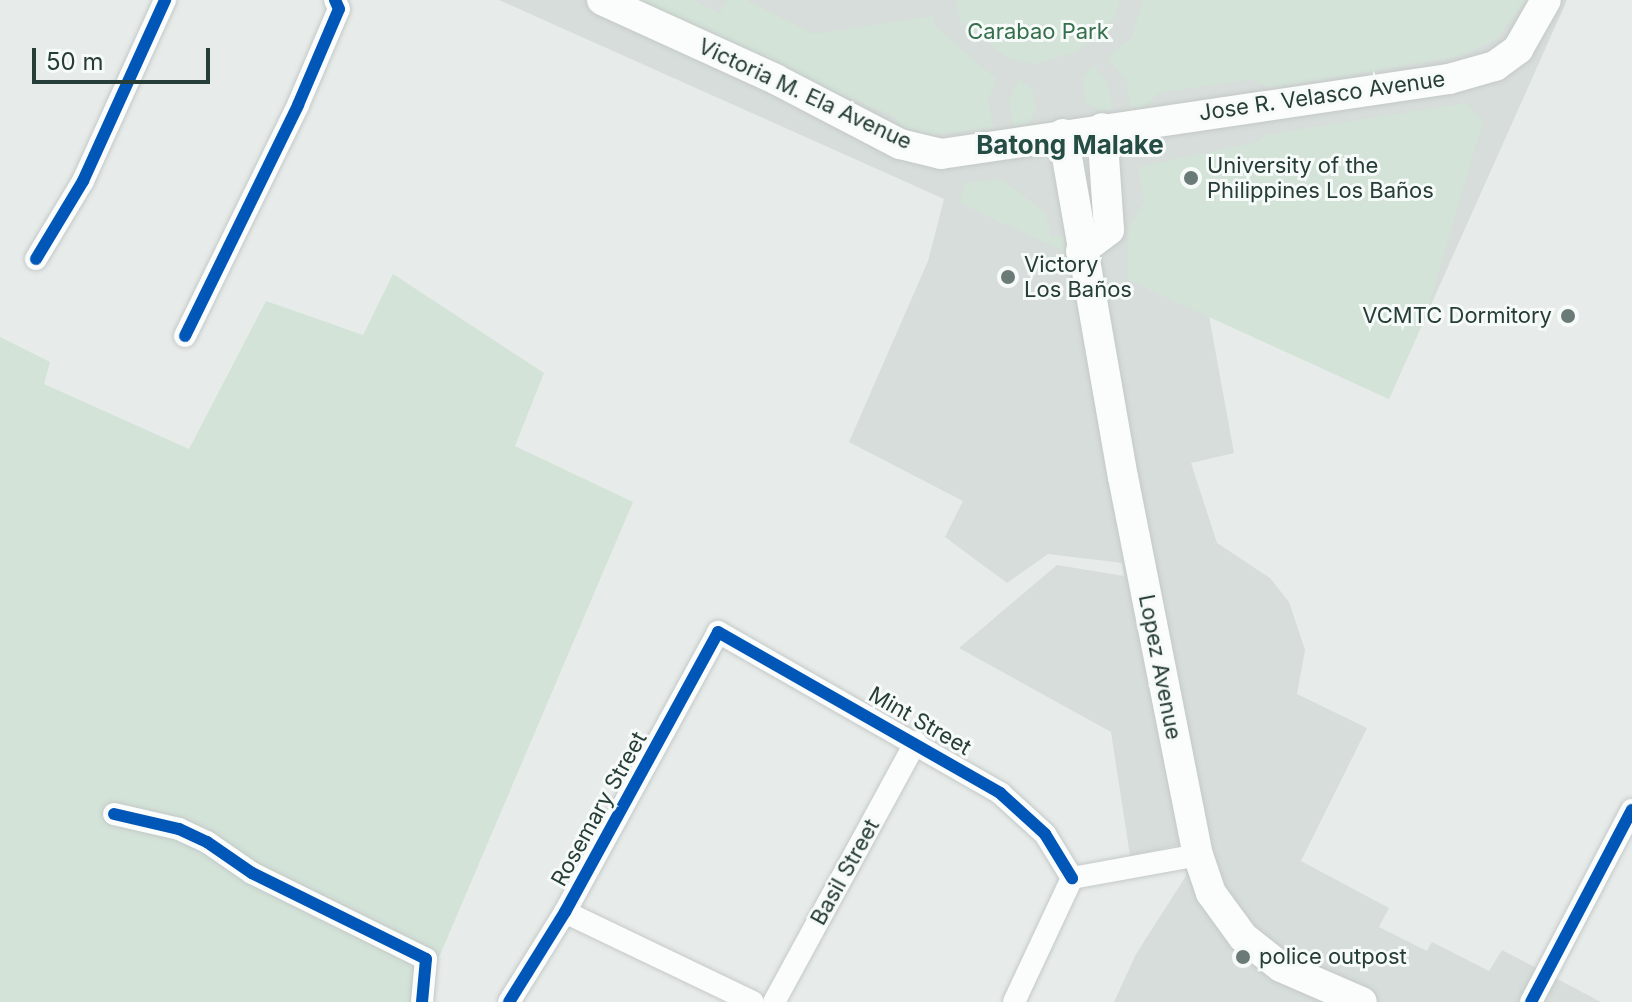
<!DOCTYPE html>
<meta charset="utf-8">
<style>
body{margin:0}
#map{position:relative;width:1632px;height:1002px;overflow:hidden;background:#e7ecea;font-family:Inter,sans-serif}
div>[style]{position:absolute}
.built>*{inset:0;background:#d6ddda}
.green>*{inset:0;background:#d3e3d8}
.roads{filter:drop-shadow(0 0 2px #c4c9c7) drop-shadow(0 0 2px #c4c9c7)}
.minor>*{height:22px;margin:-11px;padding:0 11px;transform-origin:11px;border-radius:11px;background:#fbfcfc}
.secondary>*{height:30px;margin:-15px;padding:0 15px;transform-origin:15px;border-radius:15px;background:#fbfcfc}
.cycleway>*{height:12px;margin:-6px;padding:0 6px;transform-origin:6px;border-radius:6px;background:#0057b8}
.dots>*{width:22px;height:22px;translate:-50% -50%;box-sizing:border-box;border:4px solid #f6faf8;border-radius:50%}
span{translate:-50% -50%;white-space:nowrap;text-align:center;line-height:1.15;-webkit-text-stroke:6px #f6faf8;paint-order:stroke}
.park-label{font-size:22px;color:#366f4c}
.street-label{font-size:22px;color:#273d37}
.poi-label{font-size:22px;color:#273d37}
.left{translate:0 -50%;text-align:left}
.right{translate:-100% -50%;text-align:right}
.quarter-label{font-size:26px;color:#254d43;font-weight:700}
.scale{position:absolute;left:32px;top:48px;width:178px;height:36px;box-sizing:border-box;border:4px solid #273d37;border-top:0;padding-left:10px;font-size:24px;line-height:28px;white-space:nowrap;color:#273d37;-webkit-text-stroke:6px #f6faf8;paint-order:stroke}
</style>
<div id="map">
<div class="built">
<i style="clip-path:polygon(499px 0,1567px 0,1389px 399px,1209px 316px,1234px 453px,1191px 463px,1217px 543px,1270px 578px,1289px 602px,1305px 650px,1297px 694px,1367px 728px,1301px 861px,1389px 908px,1379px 927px,1427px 951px,1432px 942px,1489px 971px,1502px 950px,1601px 1002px,1114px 1002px,1136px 954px,1186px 876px,1183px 844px,1130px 856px,1111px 732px,959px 648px,1057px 565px,1124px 576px,1122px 563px,1048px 554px,1007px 583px,945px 537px,963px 501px,849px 442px,928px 261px,944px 199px)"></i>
</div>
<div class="green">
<i style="clip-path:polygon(615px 0,694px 0,719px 14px,727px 0,745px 0,813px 34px,934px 16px,934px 26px,996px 79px,988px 101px,993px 127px,935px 135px,900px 128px,896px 117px)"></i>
<i style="clip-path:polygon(956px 0,1120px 0,1114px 18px,1077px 52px,1035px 64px,1008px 58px,960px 21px)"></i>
<i style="clip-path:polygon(1143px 0,1527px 0,1495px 40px,1460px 56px,1269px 88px,1253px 79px,1159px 93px,1145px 106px,1131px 108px,1127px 82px,1108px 58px,1132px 37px)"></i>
<i style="clip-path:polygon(1094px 66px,1108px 84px,1112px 109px,1100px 111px,1085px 102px,1083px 77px)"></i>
<i style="clip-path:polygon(1019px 80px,1032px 89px,1036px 109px,1028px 123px,1013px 126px,1009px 100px)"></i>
<i style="clip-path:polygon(1466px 103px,1483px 122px,1426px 314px,1389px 399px,1128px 280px,1128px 231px,1144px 201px,1138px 167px,1258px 142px,1265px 135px)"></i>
<i style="clip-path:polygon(1001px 179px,1046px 213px,1051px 237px,1064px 236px,1066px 252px,959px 203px,966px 183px)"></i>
<i style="clip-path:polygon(393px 274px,544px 373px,515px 446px,633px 502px,420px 1002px,0 1002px,0 337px,50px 362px,44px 384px,189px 449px,266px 301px,363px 335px)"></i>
</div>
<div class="roads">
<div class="minor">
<i style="left:36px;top:259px;width:91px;rotate:-58.9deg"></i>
<i style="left:83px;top:181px;width:199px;rotate:-65.6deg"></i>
<i style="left:185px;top:336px;width:257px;rotate:-63.9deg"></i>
<i style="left:298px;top:105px;width:104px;rotate:-66.9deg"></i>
<i style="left:339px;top:9px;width:10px;rotate:-114deg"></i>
<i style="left:114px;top:814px;width:67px;rotate:13deg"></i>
<i style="left:179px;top:829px;width:31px;rotate:25deg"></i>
<i style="left:207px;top:842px;width:55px;rotate:34.6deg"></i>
<i style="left:252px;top:873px;width:194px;rotate:26.3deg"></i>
<i style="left:426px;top:959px;width:43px;rotate:95.3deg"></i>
<i style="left:1072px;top:878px;width:128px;rotate:-10.3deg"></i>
<i style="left:565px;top:912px;width:208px;rotate:25.6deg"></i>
<i style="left:509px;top:1002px;width:106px;rotate:-58.1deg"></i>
<i style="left:565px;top:912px;width:319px;rotate:-61.3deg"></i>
<i style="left:718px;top:632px;width:325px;rotate:29.7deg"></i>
<i style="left:1000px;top:793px;width:61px;rotate:42.3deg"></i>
<i style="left:1045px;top:834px;width:52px;rotate:58.5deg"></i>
<i style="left:774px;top:1002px;width:296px;rotate:-61.4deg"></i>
<i style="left:1014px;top:1002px;width:137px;rotate:-64.9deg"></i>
<i style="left:1531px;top:1002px;width:217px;rotate:-62.3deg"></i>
</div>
<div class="secondary">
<i style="left:602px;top:0;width:190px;rotate:24.5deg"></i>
<i style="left:775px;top:79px;width:141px;rotate:27.5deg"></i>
<i style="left:900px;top:144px;width:42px;rotate:13.7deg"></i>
<i style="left:941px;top:154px;width:514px;rotate:-8.4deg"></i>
<i style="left:1449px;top:79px;width:48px;rotate:-15.8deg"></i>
<i style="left:1495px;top:66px;width:29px;rotate:-36deg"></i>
<i style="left:1518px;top:49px;width:56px;rotate:-60.3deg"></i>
<i style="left:1063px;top:134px;width:348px;rotate:80.1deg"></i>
<i style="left:1123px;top:477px;width:385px;rotate:78.8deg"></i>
<i style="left:1198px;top:855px;width:40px;rotate:71.1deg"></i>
<i style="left:1211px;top:893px;width:54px;rotate:54deg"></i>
<i style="left:1243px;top:937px;width:48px;rotate:38.3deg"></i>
<i style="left:1281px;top:967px;width:88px;rotate:23.4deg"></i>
<i style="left:1081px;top:251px;width:35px;rotate:-37deg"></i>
<i style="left:1109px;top:230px;width:102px;rotate:-93.9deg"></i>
</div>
</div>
<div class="cycleway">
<i style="left:36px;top:259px;width:91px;rotate:-58.9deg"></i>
<i style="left:83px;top:181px;width:199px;rotate:-65.6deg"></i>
<i style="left:185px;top:336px;width:257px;rotate:-63.9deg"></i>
<i style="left:298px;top:105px;width:104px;rotate:-66.9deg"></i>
<i style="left:339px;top:9px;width:10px;rotate:-114deg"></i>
<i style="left:114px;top:814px;width:67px;rotate:13deg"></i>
<i style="left:179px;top:829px;width:31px;rotate:25deg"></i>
<i style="left:207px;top:842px;width:55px;rotate:34.6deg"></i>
<i style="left:252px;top:873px;width:194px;rotate:26.3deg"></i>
<i style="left:426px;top:959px;width:43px;rotate:95.3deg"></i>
<i style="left:509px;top:1002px;width:106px;rotate:-58.1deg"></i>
<i style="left:565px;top:912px;width:319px;rotate:-61.3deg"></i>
<i style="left:718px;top:632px;width:325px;rotate:29.7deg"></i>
<i style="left:1000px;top:793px;width:61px;rotate:42.3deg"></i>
<i style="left:1045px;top:834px;width:52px;rotate:58.5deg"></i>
<i style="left:1531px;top:1002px;width:217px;rotate:-62.3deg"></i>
</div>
<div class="dots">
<i style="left:1191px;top:178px;background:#6a7a76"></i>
<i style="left:1008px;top:277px;background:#6a7a76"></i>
<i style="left:1568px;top:316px;background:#6a7a76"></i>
<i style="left:1243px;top:957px;background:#6a7a76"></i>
</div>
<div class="park-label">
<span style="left:1038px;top:32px">Carabao Park</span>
</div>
<div class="street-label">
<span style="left:805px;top:94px;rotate:25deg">Victoria M. Ela Avenue</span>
<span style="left:1322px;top:96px;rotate:-8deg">Jose R. Velasco Avenue</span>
<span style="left:1160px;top:667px;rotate:79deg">Lopez Avenue</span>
<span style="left:920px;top:721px;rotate:30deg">Mint Street</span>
<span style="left:599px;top:809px;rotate:-61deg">Rosemary Street</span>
<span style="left:845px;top:872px;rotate:-61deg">Basil Street</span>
</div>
<div class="poi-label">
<span class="left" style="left:1207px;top:178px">University of the<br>Philippines Los Baños</span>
<span class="left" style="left:1024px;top:277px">Victory<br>Los Baños</span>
<span class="right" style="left:1552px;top:316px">VCMTC Dormitory</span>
<span class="left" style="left:1259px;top:957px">police outpost</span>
</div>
<div class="quarter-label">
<span style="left:1070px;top:145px">Batong Malake</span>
</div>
<div class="scale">50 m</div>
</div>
